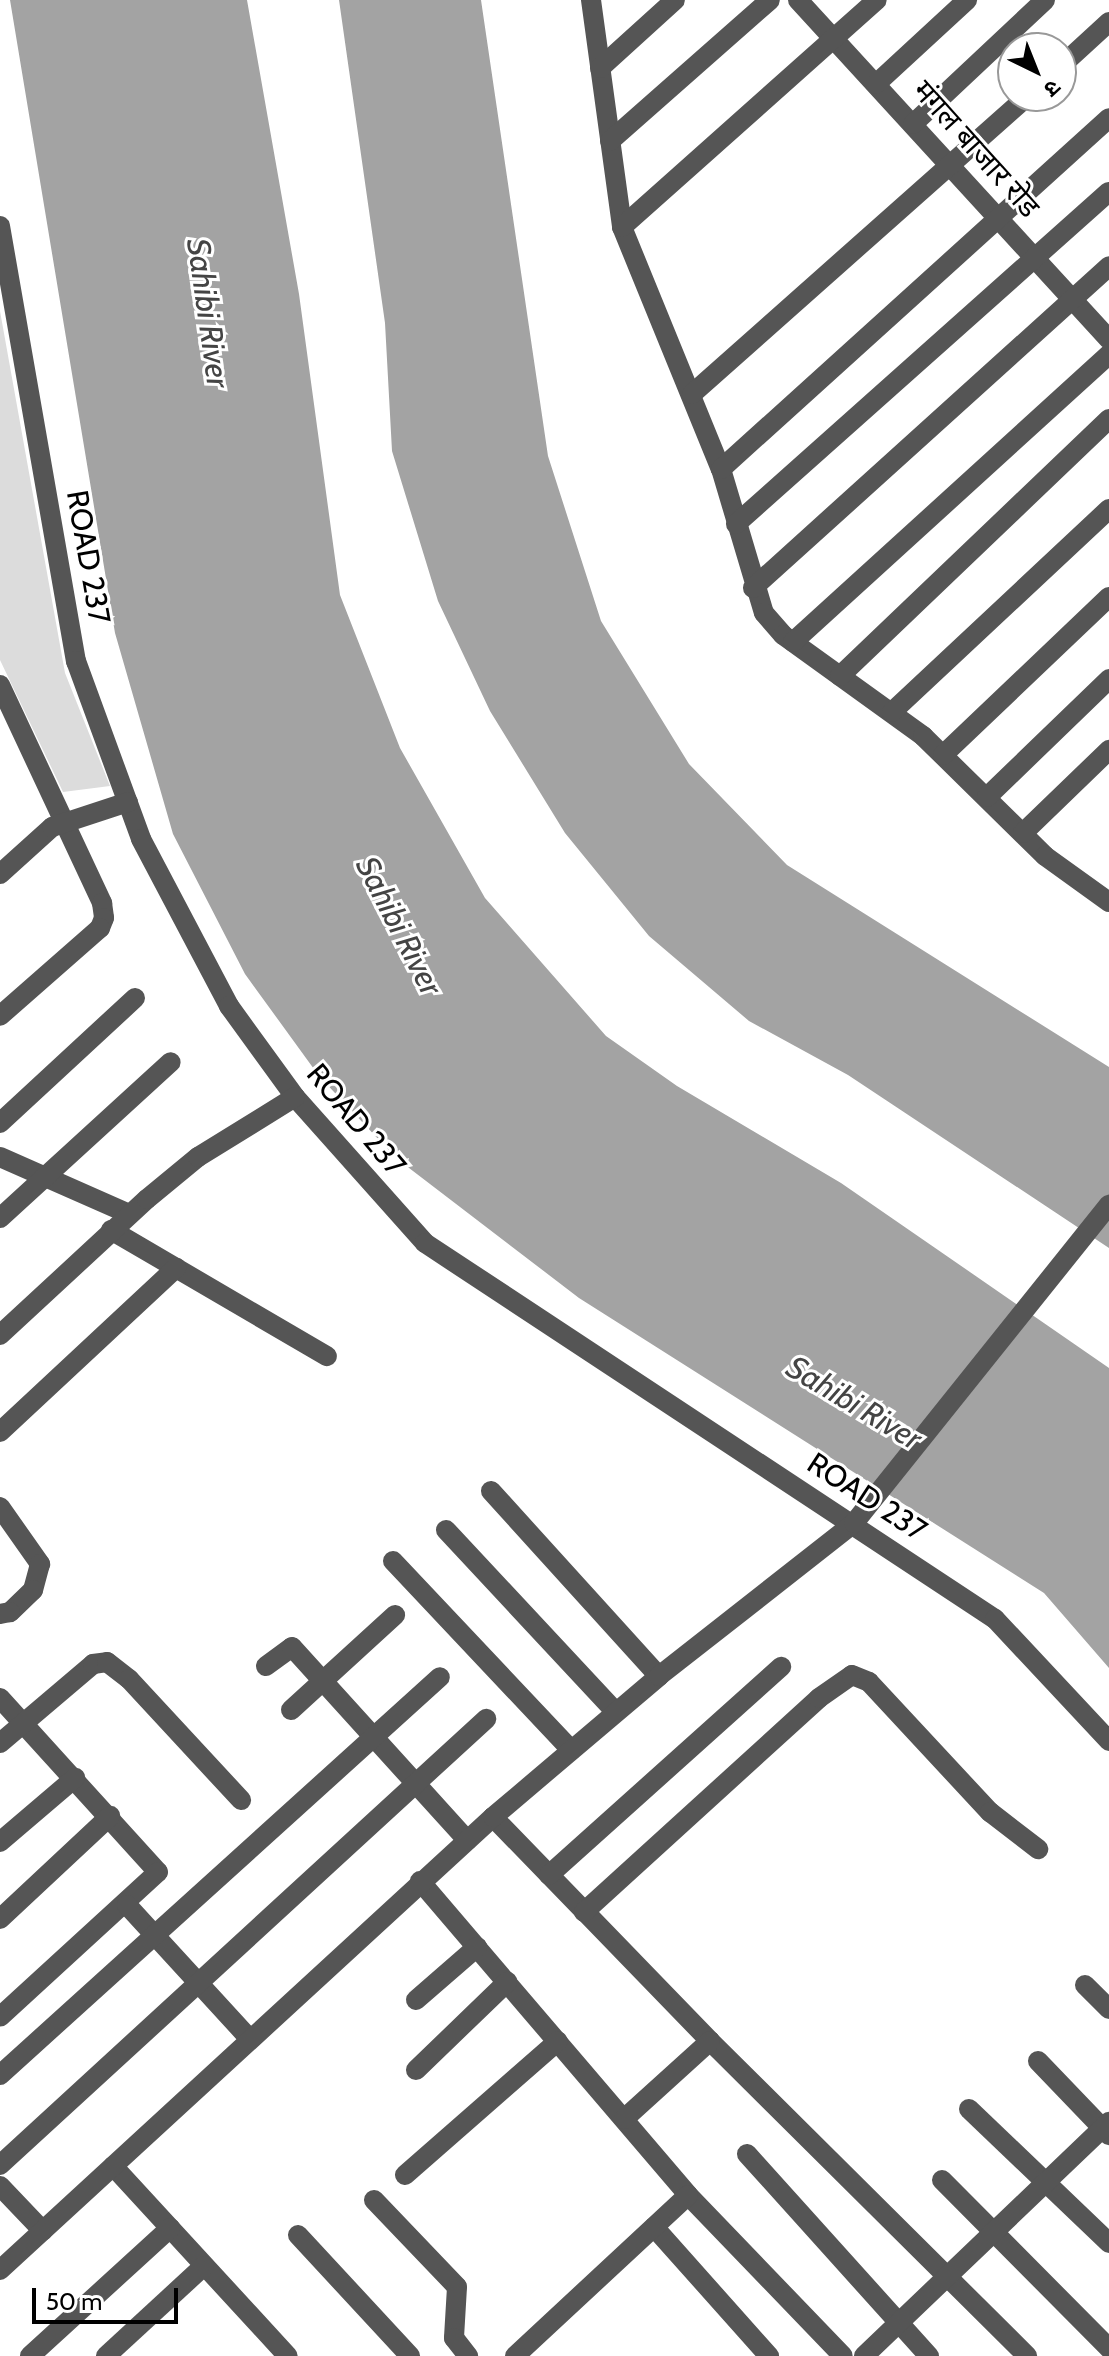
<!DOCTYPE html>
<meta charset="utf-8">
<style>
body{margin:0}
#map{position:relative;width:1109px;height:2356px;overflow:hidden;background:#fff;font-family:Cabin,"Noto Sans Devanagari",sans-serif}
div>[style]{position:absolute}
.green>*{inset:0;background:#dcdcdc}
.water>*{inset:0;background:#a3a3a3}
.minor>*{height:20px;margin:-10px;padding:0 10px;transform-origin:10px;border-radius:10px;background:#555}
span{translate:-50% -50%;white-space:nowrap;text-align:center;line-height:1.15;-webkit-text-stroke:6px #fff;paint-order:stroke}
.street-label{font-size:30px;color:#000}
.water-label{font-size:32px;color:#444;font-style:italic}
.north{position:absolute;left:997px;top:32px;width:80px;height:80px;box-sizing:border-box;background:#fff;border:2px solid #999;border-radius:50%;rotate:137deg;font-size:22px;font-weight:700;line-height:32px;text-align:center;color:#000}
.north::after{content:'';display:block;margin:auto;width:28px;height:36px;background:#000;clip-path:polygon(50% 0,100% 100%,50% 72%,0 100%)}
.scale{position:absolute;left:32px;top:2288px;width:146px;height:36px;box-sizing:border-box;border:4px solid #000;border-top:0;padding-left:10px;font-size:24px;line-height:28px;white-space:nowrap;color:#000;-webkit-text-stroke:6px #fff;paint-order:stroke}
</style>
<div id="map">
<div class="green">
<i style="clip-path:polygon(0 311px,65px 673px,110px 786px,63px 792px,0 660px)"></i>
</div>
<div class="water">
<i style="clip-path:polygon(10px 0,247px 0,299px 294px,340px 595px,400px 748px,485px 898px,606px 1036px,677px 1086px,841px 1183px,1109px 1368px,1109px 1668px,1044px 1593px,579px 1298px,396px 1158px,319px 1076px,245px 974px,173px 834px,115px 633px)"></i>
<i style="clip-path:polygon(339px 0,481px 0,548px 456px,601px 621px,689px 764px,787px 865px,1109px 1067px,1109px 1248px,848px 1075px,749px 1021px,649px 936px,565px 833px,490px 711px,438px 601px,392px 451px,385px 323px)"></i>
</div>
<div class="minor">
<i style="left:591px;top:0;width:229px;rotate:82.2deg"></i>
<i style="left:622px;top:227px;width:261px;rotate:67.8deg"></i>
<i style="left:721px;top:469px;width:150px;rotate:73.4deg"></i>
<i style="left:764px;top:613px;width:29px;rotate:49deg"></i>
<i style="left:783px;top:635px;width:173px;rotate:35.8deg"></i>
<i style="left:923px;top:736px;width:171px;rotate:44.5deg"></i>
<i style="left:1045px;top:856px;width:79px;rotate:35.7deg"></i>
<i style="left:798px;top:0;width:460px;rotate:47.5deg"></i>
<i style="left:1061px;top:66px;width:65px;rotate:-42.5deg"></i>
<i style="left:600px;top:68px;width:101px;rotate:-42.2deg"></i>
<i style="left:876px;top:84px;width:124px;rotate:-42.7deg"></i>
<i style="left:913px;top:124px;width:181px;rotate:-43.2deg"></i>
<i style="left:610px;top:141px;width:213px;rotate:-41.4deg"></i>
<i style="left:0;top:226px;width:442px;rotate:80.1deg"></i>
<i style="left:76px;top:661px;width:189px;rotate:69.9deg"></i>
<i style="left:141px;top:839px;width:189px;rotate:62.2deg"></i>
<i style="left:229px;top:1006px;width:112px;rotate:54deg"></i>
<i style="left:295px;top:1097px;width:195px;rotate:48.3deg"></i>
<i style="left:425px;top:1243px;width:683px;rotate:33.41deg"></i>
<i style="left:995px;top:1619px;width:167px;rotate:46.9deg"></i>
<i style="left:622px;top:227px;width:341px;rotate:-41.7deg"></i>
<i style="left:692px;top:394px;width:449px;rotate:-41.6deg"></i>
<i style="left:721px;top:469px;width:523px;rotate:-42.13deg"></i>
<i style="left:736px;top:524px;width:499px;rotate:-41.7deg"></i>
<i style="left:753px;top:588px;width:480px;rotate:-42.1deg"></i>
<i style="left:793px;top:642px;width:428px;rotate:-42.3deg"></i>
<i style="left:840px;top:676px;width:372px;rotate:-43.7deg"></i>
<i style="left:0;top:685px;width:241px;rotate:64.9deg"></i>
<i style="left:102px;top:903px;width:15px;rotate:82deg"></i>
<i style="left:104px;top:918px;width:11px;rotate:112deg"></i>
<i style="left:100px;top:928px;width:133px;rotate:138.7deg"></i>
<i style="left:892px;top:712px;width:297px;rotate:-43.1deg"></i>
<i style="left:943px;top:755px;width:229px;rotate:-43.6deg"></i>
<i style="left:987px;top:797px;width:170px;rotate:-44deg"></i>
<i style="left:1023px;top:833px;width:120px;rotate:-44deg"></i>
<i style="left:0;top:874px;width:70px;rotate:-42.1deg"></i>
<i style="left:52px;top:827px;width:80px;rotate:-18.2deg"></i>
<i style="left:0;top:1123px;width:184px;rotate:-42.8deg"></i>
<i style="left:0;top:1157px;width:141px;rotate:23.8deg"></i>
<i style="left:0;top:1218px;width:231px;rotate:-42.4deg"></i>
<i style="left:111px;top:1230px;width:250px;rotate:30.3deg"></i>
<i style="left:0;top:1335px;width:200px;rotate:-42.8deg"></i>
<i style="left:147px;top:1199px;width:66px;rotate:-39.5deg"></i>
<i style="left:198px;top:1157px;width:114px;rotate:-31.7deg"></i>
<i style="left:0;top:1432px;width:241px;rotate:-43deg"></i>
<i style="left:491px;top:1491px;width:250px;rotate:47.8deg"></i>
<i style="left:0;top:1507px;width:70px;rotate:54.9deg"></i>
<i style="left:40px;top:1564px;width:27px;rotate:105deg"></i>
<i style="left:33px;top:1590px;width:32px;rotate:136deg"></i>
<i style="left:10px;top:1612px;width:10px;rotate:169deg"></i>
<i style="left:446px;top:1530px;width:249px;rotate:47deg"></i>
<i style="left:393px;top:1561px;width:260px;rotate:46.7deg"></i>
<i style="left:266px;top:1666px;width:32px;rotate:-36deg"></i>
<i style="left:292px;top:1647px;width:261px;rotate:47.8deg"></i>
<i style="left:0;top:1698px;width:235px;rotate:47.8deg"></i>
<i style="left:158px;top:1872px;width:214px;rotate:137.5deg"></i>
<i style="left:291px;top:1710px;width:141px;rotate:-42.4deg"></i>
<i style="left:0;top:1743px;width:122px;rotate:-40.3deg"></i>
<i style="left:93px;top:1664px;width:14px;rotate:-8deg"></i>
<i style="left:107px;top:1662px;width:28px;rotate:38deg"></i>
<i style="left:129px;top:1679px;width:165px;rotate:47.2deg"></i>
<i style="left:493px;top:1817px;width:312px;rotate:45.9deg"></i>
<i style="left:710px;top:2041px;width:447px;rotate:44.8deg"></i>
<i style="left:0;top:1842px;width:99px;rotate:-40.5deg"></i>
<i style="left:549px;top:1875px;width:312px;rotate:-41.9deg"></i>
<i style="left:420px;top:1881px;width:413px;rotate:49.5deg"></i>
<i style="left:688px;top:2195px;width:223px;rotate:46.1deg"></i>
<i style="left:127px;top:1905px;width:182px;rotate:47.5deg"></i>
<i style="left:584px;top:1912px;width:318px;rotate:-42.3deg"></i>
<i style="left:819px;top:1698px;width:40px;rotate:-34.9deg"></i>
<i style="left:852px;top:1675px;width:18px;rotate:22deg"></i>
<i style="left:869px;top:1682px;width:178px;rotate:47.1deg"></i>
<i style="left:990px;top:1812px;width:61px;rotate:37.6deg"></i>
<i style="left:0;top:1919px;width:151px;rotate:-43.1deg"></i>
<i style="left:1085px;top:1985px;width:34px;rotate:45deg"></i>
<i style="left:416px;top:2000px;width:81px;rotate:-41deg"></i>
<i style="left:1038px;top:2061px;width:103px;rotate:46.2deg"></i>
<i style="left:416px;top:2070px;width:127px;rotate:-44deg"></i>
<i style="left:0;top:2075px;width:593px;rotate:-42.13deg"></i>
<i style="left:969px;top:2109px;width:194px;rotate:43.7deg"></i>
<i style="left:624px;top:2119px;width:116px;rotate:-42.2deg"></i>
<i style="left:747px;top:2154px;width:272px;rotate:48deg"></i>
<i style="left:0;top:2165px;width:660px;rotate:-42.54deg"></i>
<i style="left:113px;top:2166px;width:258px;rotate:47.4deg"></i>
<i style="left:405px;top:2175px;width:203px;rotate:-41.2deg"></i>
<i style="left:942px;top:2180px;width:237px;rotate:45.2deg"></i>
<i style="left:0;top:2186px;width:62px;rotate:46.3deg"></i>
<i style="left:374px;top:2200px;width:120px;rotate:46.3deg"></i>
<i style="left:457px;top:2287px;width:51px;rotate:93.4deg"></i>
<i style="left:454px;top:2338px;width:23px;rotate:52deg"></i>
<i style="left:654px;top:2227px;width:173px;rotate:48.3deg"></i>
<i style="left:298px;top:2235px;width:165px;rotate:47.2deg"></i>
<i style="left:0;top:2270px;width:670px;rotate:-42.58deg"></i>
<i style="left:493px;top:1817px;width:218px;rotate:-40.3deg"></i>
<i style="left:659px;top:1676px;width:248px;rotate:-38.1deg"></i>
<i style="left:854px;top:1523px;width:408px;rotate:-51.3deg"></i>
<i style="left:30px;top:2356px;width:190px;rotate:-42.4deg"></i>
<i style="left:106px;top:2356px;width:133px;rotate:-42.6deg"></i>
<i style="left:515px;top:2356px;width:236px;rotate:-42.9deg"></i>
<i style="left:864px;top:2356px;width:339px;rotate:-43.7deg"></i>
</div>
<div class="street-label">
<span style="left:976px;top:149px;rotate:48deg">मंगल बाजार रोड</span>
<span style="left:88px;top:557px;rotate:80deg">ROAD 237</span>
<span style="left:356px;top:1120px;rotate:50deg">ROAD 237</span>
<span style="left:867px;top:1497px;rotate:33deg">ROAD 237</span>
</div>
<div class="water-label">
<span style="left:208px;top:313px;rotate:82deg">Sahibi River</span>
<span style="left:399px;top:926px;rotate:63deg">Sahibi River</span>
<span style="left:854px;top:1403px;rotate:31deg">Sahibi River</span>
</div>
<div class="north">उ</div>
<div class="scale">50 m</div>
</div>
